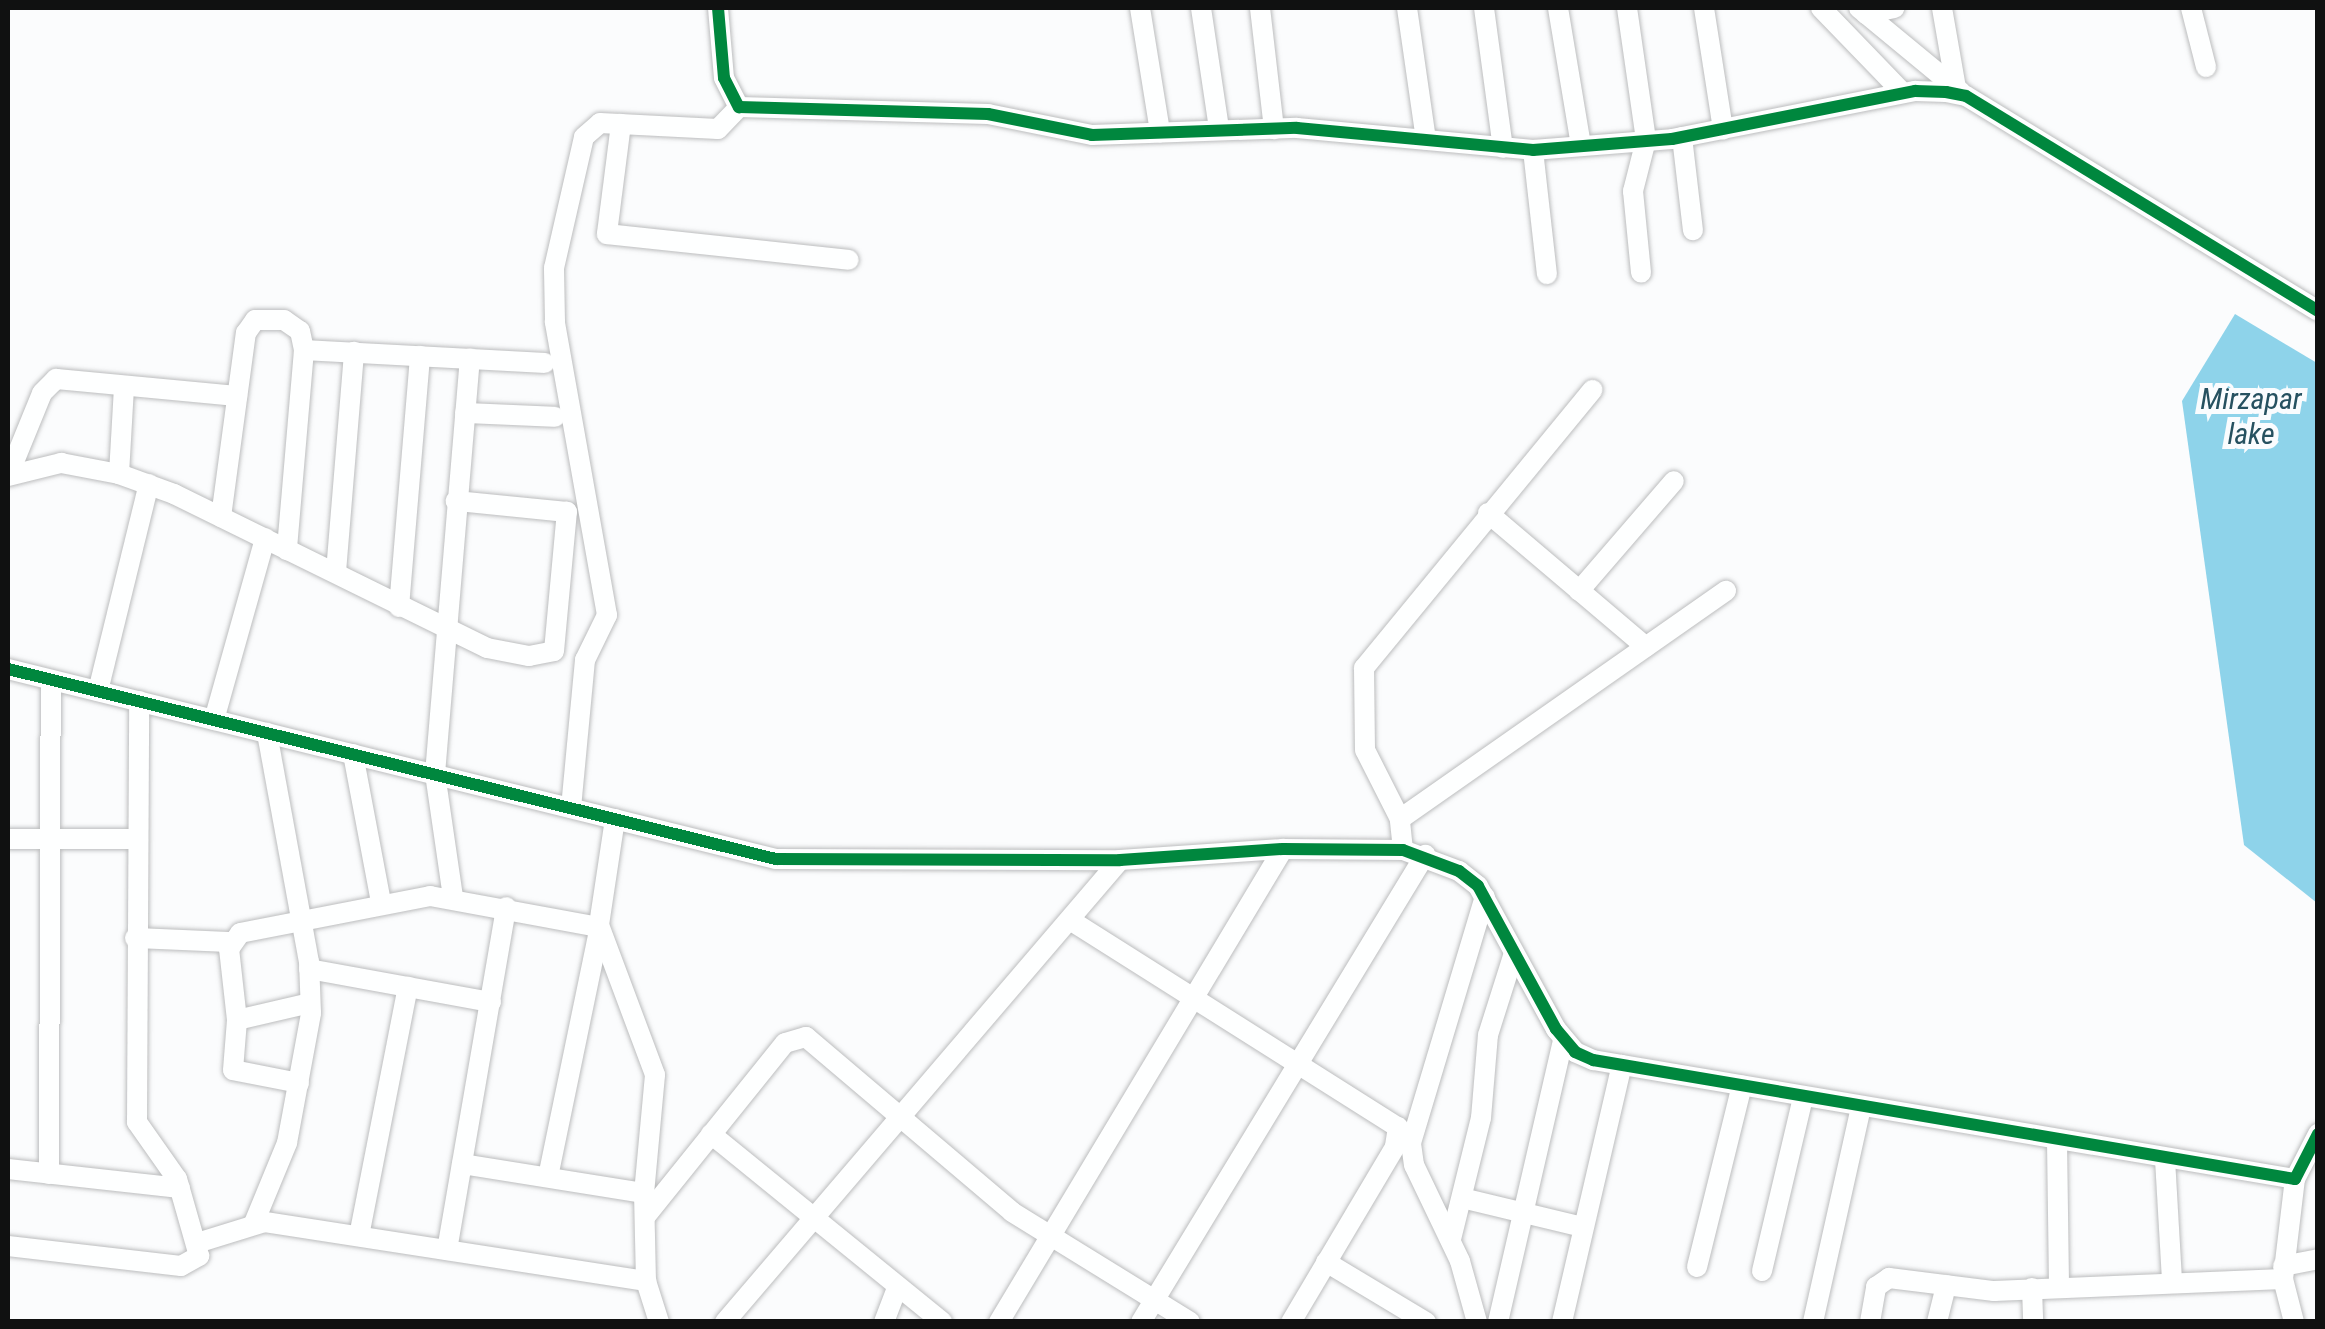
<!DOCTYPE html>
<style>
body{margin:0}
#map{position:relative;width:2325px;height:1329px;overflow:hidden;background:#fbfcfd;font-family:"Roboto Condensed",sans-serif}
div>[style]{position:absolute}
.water>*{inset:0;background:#8ed3ea}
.roads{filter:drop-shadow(0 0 2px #bcbdbe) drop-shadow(0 0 2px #bcbdbe)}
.minor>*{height:20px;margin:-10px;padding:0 10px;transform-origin:10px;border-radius:10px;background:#feffff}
.cycleway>*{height:12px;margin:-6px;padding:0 6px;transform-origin:6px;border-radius:6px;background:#00873e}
span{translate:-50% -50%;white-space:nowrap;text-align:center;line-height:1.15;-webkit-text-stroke:10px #fafcfe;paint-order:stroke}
.water-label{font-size:30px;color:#265160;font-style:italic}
.frame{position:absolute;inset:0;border:10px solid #101111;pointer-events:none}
</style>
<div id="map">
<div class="water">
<i style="clip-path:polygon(2235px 314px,2317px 363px,2317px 903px,2244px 845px,2182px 401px)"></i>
</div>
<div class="roads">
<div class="minor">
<i style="left:718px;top:8px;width:70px;rotate:85.1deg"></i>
<i style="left:724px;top:78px;width:33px;rotate:63deg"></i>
<i style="left:739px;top:107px;width:249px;rotate:1.6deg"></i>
<i style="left:988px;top:114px;width:106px;rotate:11.4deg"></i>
<i style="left:1092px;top:135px;width:205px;rotate:-2deg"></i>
<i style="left:1297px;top:128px;width:237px;rotate:5.3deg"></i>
<i style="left:1533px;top:150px;width:139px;rotate:-4.5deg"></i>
<i style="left:1672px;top:139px;width:248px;rotate:-11.2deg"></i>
<i style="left:1915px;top:91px;width:31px;rotate:2deg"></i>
<i style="left:1946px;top:92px;width:20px;rotate:11deg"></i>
<i style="left:1966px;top:96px;width:412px;rotate:31.4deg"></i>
<i style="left:1140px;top:8px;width:126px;rotate:80.8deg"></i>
<i style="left:1201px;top:8px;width:122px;rotate:81.5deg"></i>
<i style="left:1260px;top:8px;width:122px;rotate:83.4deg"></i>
<i style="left:1407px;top:8px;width:133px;rotate:81.8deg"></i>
<i style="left:1484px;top:8px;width:141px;rotate:82.3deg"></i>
<i style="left:1558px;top:8px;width:140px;rotate:80.5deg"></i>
<i style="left:1627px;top:8px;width:133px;rotate:81.8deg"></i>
<i style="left:1646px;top:140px;width:53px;rotate:104.3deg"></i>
<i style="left:1633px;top:191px;width:82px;rotate:84.4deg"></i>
<i style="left:1704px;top:8px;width:123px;rotate:81.1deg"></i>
<i style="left:1821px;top:8px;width:118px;rotate:46deg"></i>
<i style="left:1859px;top:8px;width:132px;rotate:39.5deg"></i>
<i style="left:1942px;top:8px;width:81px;rotate:80.1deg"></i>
<i style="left:2191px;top:8px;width:61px;rotate:75.7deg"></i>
<i style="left:1866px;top:14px;width:29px;rotate:-12deg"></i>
<i style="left:621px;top:124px;width:111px;rotate:97.3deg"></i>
<i style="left:607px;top:234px;width:243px;rotate:6.1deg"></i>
<i style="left:1682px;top:137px;width:94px;rotate:83.3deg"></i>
<i style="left:1533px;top:150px;width:125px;rotate:83.6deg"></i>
<i style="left:304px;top:350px;width:241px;rotate:3.1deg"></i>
<i style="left:465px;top:413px;width:90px;rotate:2.5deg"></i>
<i style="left:9px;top:474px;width:87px;rotate:-67.8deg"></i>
<i style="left:42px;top:393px;width:20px;rotate:-45deg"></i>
<i style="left:56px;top:379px;width:182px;rotate:5.4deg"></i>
<i style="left:119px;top:474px;width:88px;rotate:-86.7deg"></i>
<i style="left:8px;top:476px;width:55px;rotate:-13.8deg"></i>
<i style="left:61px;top:463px;width:59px;rotate:10.7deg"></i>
<i style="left:119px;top:474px;width:59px;rotate:20deg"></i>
<i style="left:174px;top:494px;width:349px;rotate:26.2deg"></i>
<i style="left:487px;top:648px;width:43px;rotate:10.8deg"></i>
<i style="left:529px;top:656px;width:25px;rotate:-11deg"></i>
<i style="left:554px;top:651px;width:140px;rotate:-84.7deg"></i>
<i style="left:567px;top:512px;width:112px;rotate:-174.3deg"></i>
<i style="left:1488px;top:513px;width:207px;rotate:40.3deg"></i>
<i style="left:221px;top:517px;width:186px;rotate:-82.3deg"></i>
<i style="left:246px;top:333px;width:16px;rotate:-55deg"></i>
<i style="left:255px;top:320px;width:29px"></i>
<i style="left:284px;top:320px;width:19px;rotate:35deg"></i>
<i style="left:300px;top:331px;width:19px;rotate:78deg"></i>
<i style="left:304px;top:350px;width:201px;rotate:94.9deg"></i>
<i style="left:336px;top:572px;width:221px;rotate:-85.3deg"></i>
<i style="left:1579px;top:591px;width:145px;rotate:-49.2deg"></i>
<i style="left:399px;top:607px;width:252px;rotate:-85.2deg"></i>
<i style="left:8px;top:669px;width:791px;rotate:13.9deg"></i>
<i style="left:776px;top:859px;width:344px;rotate:0.2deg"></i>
<i style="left:1120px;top:860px;width:163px;rotate:-3.9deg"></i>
<i style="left:1283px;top:849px;width:120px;rotate:0.5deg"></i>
<i style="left:1403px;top:850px;width:60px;rotate:20.6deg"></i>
<i style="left:1459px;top:871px;width:24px;rotate:38deg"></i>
<i style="left:1478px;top:886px;width:163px;rotate:61.4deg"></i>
<i style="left:1556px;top:1029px;width:30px;rotate:50deg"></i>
<i style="left:1575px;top:1052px;width:20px;rotate:24deg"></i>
<i style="left:1593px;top:1060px;width:712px;rotate:9.62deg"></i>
<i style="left:2295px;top:1179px;width:51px;rotate:-62.9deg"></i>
<i style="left:98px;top:691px;width:213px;rotate:-76.2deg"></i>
<i style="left:214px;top:720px;width:189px;rotate:-74.3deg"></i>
<i style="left:353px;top:754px;width:151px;rotate:79.3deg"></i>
<i style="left:571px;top:808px;width:149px;rotate:-84.6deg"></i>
<i style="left:585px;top:660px;width:50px;rotate:-63.9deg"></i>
<i style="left:607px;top:615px;width:298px;rotate:-100.1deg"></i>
<i style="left:555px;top:322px;width:54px;rotate:-91.1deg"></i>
<i style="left:554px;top:268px;width:134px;rotate:-77.1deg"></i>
<i style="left:584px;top:137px;width:21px;rotate:-41deg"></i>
<i style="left:600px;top:123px;width:118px;rotate:2.9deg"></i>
<i style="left:718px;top:129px;width:30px;rotate:-46deg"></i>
<i style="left:615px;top:819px;width:107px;rotate:98.6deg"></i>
<i style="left:599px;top:925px;width:160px;rotate:69.5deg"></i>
<i style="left:655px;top:1075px;width:119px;rotate:95.3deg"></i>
<i style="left:644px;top:1193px;width:88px;rotate:88.7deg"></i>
<i style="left:646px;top:1281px;width:43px;rotate:72.4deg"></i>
<i style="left:1400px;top:819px;width:398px;rotate:-35deg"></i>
<i style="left:8px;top:839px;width:128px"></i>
<i style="left:1403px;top:850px;width:31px;rotate:-96deg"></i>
<i style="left:1400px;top:819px;width:77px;rotate:-116.9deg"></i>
<i style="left:1365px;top:750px;width:82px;rotate:-90.7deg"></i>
<i style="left:1364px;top:668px;width:360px;rotate:-50.6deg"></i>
<i style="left:453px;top:897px;width:124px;rotate:-98.3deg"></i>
<i style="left:435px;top:774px;width:417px;rotate:-85.2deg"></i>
<i style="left:1070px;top:920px;width:388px;rotate:32.3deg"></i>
<i style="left:1398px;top:1127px;width:20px;rotate:99deg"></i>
<i style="left:1395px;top:1147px;width:204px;rotate:120.7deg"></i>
<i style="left:135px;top:938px;width:95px;rotate:2.4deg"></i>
<i style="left:309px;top:969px;width:185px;rotate:10.3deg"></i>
<i style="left:237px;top:1020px;width:75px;rotate:-13.1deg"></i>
<i style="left:299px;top:1083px;width:67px;rotate:-168.9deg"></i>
<i style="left:233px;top:1070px;width:50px;rotate:-85.4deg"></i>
<i style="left:237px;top:1020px;width:71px;rotate:-96.4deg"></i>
<i style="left:229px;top:949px;width:19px;rotate:-55deg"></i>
<i style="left:240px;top:933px;width:194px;rotate:-11deg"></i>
<i style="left:430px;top:896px;width:172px;rotate:10.4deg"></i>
<i style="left:711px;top:1134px;width:298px;rotate:39.1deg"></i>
<i style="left:2057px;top:1141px;width:146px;rotate:89.2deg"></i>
<i style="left:2165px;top:1159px;width:122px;rotate:86.7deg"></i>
<i style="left:462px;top:1164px;width:184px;rotate:9.1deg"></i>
<i style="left:8px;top:1169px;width:173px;rotate:6.3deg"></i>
<i style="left:49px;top:1174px;width:494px;rotate:-89.8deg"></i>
<i style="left:548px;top:1177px;width:252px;rotate:-78.3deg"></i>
<i style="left:1462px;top:1198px;width:124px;rotate:13.5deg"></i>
<i style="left:645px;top:1217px;width:223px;rotate:-51.2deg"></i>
<i style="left:785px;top:1043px;width:22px;rotate:-16deg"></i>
<i style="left:806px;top:1037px;width:270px;rotate:40.3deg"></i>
<i style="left:1012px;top:1212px;width:209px;rotate:31.7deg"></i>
<i style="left:254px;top:1223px;width:87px;rotate:-67.6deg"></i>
<i style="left:287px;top:1143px;width:132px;rotate:-79.5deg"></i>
<i style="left:311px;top:1013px;width:51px;rotate:-92.2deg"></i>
<i style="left:309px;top:962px;width:233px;rotate:-100.4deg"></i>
<i style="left:359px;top:1236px;width:254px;rotate:-78.9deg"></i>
<i style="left:1451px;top:1239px;width:125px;rotate:-76.1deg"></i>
<i style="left:1481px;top:1118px;width:83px;rotate:-85.2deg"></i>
<i style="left:1488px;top:1035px;width:86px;rotate:-72.4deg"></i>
<i style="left:197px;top:1243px;width:71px;rotate:-17.2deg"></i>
<i style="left:265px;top:1222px;width:386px;rotate:8.8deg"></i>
<i style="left:8px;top:1246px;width:174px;rotate:6.6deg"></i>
<i style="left:181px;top:1266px;width:21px;rotate:-29deg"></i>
<i style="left:199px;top:1256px;width:80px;rotate:-105.9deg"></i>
<i style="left:177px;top:1179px;width:70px;rotate:-125.1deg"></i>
<i style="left:137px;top:1122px;width:421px;rotate:-89.7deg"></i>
<i style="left:447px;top:1250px;width:348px;rotate:-80.2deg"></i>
<i style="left:1326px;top:1262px;width:117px;rotate:31deg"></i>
<i style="left:2283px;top:1266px;width:36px;rotate:-11deg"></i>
<i style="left:1697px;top:1267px;width:187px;rotate:-76.1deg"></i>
<i style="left:1762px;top:1271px;width:179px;rotate:-76.7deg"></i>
<i style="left:2032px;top:1288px;width:34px;rotate:88deg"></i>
<i style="left:725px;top:1322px;width:608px;rotate:-49.47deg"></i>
<i style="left:884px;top:1322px;width:36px;rotate:-69deg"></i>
<i style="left:999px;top:1322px;width:552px;rotate:-59.02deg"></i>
<i style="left:1141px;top:1322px;width:547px;rotate:-58.69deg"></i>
<i style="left:1477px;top:1322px;width:63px;rotate:-105.6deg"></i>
<i style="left:1460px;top:1261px;width:106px;rotate:-115.6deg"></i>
<i style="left:1414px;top:1165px;width:22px;rotate:-98deg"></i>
<i style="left:1411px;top:1143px;width:257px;rotate:-73.3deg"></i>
<i style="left:1498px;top:1322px;width:288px;rotate:-77deg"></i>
<i style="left:1562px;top:1322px;width:264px;rotate:-76.9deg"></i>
<i style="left:1813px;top:1322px;width:220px;rotate:-77.4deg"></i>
<i style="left:1870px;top:1322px;width:36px;rotate:-80deg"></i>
<i style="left:1876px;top:1287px;width:16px;rotate:-35deg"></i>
<i style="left:1889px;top:1278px;width:106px;rotate:7.1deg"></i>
<i style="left:1994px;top:1291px;width:289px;rotate:-2.4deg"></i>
<i style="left:1937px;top:1322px;width:38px;rotate:-76deg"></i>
<i style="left:2294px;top:1322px;width:44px;rotate:-104.3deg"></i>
<i style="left:2283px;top:1279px;width:101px;rotate:-83.2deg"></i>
</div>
</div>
<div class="cycleway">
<i style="left:718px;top:8px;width:70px;rotate:85.1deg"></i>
<i style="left:724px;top:78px;width:33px;rotate:63deg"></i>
<i style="left:739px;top:107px;width:249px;rotate:1.6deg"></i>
<i style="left:988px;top:114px;width:106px;rotate:11.4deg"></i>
<i style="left:1092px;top:135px;width:205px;rotate:-2deg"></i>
<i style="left:1297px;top:128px;width:237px;rotate:5.3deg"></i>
<i style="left:1533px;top:150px;width:139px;rotate:-4.5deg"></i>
<i style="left:1672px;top:139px;width:248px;rotate:-11.2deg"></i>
<i style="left:1915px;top:91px;width:31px;rotate:2deg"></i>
<i style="left:1946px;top:92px;width:20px;rotate:11deg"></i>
<i style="left:1966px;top:96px;width:412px;rotate:31.4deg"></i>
<i style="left:8px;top:669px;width:791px;rotate:13.9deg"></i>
<i style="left:776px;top:859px;width:344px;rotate:0.2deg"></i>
<i style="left:1120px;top:860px;width:163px;rotate:-3.9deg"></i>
<i style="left:1283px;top:849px;width:120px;rotate:0.5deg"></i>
<i style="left:1403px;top:850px;width:60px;rotate:20.6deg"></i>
<i style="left:1459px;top:871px;width:24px;rotate:38deg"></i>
<i style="left:1478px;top:886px;width:163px;rotate:61.4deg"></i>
<i style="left:1556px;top:1029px;width:30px;rotate:50deg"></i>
<i style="left:1575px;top:1052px;width:20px;rotate:24deg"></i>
<i style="left:1593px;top:1060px;width:712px;rotate:9.62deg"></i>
<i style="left:2295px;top:1179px;width:51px;rotate:-62.9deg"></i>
</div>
<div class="water-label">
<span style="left:2251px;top:416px">Mirzapar<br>lake</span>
</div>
<div class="frame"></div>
</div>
